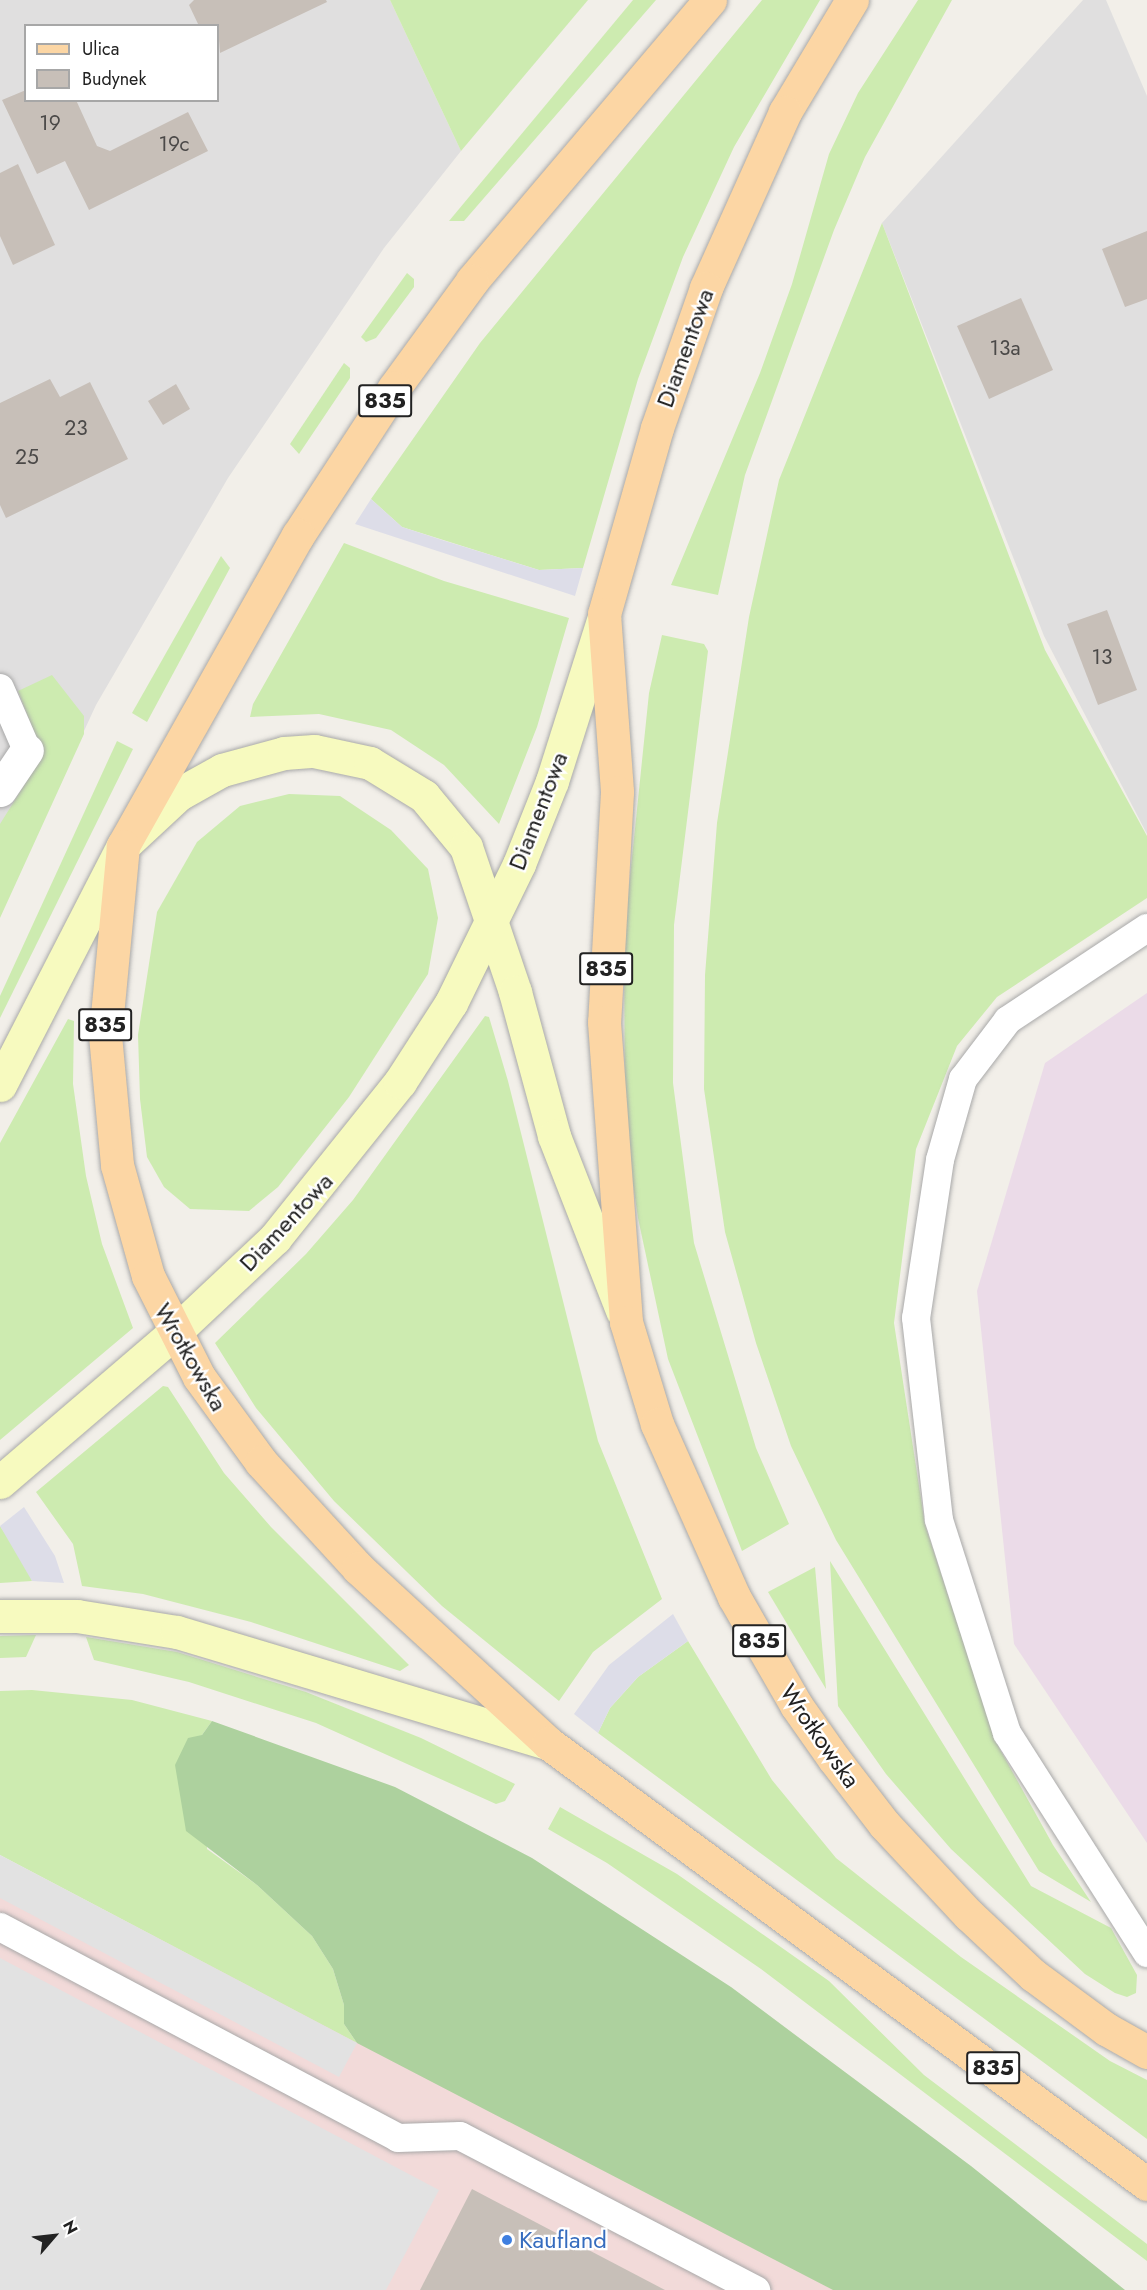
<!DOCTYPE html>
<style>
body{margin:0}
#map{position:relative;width:1147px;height:2290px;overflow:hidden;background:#f2efe9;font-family:Jost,sans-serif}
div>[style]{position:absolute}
.residential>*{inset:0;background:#e0dfdf}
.commercial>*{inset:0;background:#f2dad9}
.industrial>*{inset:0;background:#ebdbe8}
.grass>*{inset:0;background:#cdebb0}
.forest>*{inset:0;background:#add19e}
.parking>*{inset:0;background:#e2e2e2}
.plaza>*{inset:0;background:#dddde8}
.building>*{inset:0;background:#c7bfb8}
.roads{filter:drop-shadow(0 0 2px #a9a9a9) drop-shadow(0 0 2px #a9a9a9)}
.lane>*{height:28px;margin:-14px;padding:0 14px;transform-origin:14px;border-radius:14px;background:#fff}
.street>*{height:33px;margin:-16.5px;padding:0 16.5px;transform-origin:16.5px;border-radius:16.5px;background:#fff}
.secondary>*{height:33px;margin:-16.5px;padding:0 16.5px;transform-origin:16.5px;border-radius:16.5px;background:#f7fabf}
.primary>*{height:33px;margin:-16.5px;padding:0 16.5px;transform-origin:16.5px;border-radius:16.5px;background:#fcd6a4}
.dots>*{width:16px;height:16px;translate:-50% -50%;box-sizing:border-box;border:3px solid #fff;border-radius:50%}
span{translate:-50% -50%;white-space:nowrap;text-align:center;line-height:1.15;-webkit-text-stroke:4.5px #fff;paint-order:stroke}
.number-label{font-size:21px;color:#4b4948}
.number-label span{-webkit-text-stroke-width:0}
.shield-label span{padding:2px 4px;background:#fff;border:2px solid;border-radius:4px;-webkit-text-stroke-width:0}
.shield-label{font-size:22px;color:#222;font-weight:700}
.street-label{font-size:24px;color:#222}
.shop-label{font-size:24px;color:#366cbe}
.left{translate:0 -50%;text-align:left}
.legend{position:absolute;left:24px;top:24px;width:195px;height:78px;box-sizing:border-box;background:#fff;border:2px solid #a7a7a7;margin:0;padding:8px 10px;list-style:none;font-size:18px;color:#222}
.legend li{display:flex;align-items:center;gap:12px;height:30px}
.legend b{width:30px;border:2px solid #a7a7a7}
.north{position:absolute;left:24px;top:2206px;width:60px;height:60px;-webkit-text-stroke:4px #fff;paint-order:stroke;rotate:62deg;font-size:16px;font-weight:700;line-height:24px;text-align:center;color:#222}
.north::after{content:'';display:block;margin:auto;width:21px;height:27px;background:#222;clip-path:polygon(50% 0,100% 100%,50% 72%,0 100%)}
</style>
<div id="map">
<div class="residential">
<i style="clip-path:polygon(evenodd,0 0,390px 0,461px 151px,384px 248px,228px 478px,96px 705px,0 913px,0 0,26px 26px,218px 26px,218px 100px,26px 100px,26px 26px)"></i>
<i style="clip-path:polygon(1083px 0,1106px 0,1147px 96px,1147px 834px,1044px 636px,882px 223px)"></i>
</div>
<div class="commercial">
<i style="clip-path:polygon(0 1856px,834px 2290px,0 2290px)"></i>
</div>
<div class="industrial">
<i style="clip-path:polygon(1147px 993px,1147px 1843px,1014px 1644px,977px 1291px,1045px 1063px)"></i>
</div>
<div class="grass">
<i style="clip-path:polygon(390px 0,588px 0,461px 151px)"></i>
<i style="clip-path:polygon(633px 0,656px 0,464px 221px,449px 221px)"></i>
<i style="clip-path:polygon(762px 0,820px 0,734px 147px,683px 257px,638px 379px,583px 568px,539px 570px,402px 527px,371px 499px,480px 343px)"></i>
<i style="clip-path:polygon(918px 0,952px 0,865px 157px,834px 230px,745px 475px,718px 595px,671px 585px,760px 373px,792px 284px,829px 154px,858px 93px)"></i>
<i style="clip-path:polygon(882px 223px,1045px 650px,1147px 836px,1147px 898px,997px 997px,957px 1046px,916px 1149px,894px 1323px,925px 1525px,997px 1744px,1053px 1845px,1091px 1902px,1039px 1871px,836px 1540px,791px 1446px,756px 1343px,725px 1232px,704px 1089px,705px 975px,717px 823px,749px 617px,779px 480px)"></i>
<i style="clip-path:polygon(407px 273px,414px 279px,414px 287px,376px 338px,366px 342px,361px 337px)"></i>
<i style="clip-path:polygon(344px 363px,350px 368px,350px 378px,299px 454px,290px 444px)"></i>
<i style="clip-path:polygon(344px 543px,444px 581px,569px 618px,537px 727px,499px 824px,444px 765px,391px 730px,319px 714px,250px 717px,253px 704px)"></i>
<i style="clip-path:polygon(221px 556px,230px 568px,147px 722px,132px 713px)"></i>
<i style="clip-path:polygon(662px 635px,704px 644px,708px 651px,674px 925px,673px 1083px,694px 1243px,756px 1448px,789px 1524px,742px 1551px,668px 1359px,638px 1218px,625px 1129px,624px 935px,649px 693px)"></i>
<i style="clip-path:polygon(52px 675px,84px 716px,84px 734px,0 918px,0 824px,43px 755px,18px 691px)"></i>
<i style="clip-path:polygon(117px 741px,133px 749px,0 1018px,0 996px)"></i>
<i style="clip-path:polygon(289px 794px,340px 796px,391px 830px,428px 869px,438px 918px,428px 974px,349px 1097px,278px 1187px,249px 1211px,190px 1209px,164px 1187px,147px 1157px,140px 1099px,138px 1035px,157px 912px,197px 842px,240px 806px)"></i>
<i style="clip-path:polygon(485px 1016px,489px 1017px,508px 1081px,598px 1441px,662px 1599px,593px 1652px,559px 1701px,442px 1606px,334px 1501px,256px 1408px,215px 1343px,306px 1254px,353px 1200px)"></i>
<i style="clip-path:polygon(68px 1019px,74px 1021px,73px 1084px,86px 1176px,102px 1244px,133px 1328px,0 1440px,0 1143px)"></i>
<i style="clip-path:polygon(163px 1386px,168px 1387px,224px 1473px,271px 1527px,409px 1665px,400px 1671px,251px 1622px,143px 1594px,82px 1586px,73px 1544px,36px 1492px)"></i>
<i style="clip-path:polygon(0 1526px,25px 1562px,32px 1581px,0 1583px)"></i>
<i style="clip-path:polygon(830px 1561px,1031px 1886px,1111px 1928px,1137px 1975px,1136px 1993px,1127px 1997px,1115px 1993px,1085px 1974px,951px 1849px,886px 1774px,838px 1706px)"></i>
<i style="clip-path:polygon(815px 1567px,826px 1689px,768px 1592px)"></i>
<i style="clip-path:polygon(36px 1635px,26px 1657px,0 1658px,0 1636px)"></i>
<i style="clip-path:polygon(86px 1637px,177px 1652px,306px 1692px,421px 1738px,515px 1784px,505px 1801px,496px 1804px,316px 1723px,189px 1682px,94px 1660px)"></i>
<i style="clip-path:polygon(688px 1641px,772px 1780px,836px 1858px,961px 1957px,1110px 2061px,1147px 2080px,1147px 2139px,598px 1733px,610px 1708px,638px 1677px)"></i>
<i style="clip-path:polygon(32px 1690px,132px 1700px,212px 1721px,202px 1735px,207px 1849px,257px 1885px,312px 1936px,333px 1969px,344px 2005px,344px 2024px,357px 2043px,0 1855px,0 1691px)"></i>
<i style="clip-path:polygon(560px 1807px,677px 1874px,829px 1981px,924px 2075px,1147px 2244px,1147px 2261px,761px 1969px,607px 1863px,548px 1829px)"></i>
</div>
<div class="forest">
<i style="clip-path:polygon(212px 1721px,395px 1787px,532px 1858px,731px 1987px,971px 2166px,1125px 2290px,833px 2290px,357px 2043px,344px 2024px,344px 2005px,333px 1969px,312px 1936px,257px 1885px,186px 1831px,175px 1765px,188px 1738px,202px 1735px)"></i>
</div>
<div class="parking">
<i style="clip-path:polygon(0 1855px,357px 2043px,339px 2077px,0 1898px)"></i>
<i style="clip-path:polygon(0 1958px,439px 2190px,386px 2290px,0 2290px)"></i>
</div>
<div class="plaza">
<i style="clip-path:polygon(371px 499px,402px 527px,442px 540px,539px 570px,583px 568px,575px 596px,355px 524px)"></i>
<i style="clip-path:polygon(24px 1507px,55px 1556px,64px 1583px,32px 1581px,0 1526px)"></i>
<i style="clip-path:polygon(673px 1614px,688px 1641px,638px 1677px,610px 1708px,598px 1733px,574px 1714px,609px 1665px)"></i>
</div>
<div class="building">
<i style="clip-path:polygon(194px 0,326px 0,327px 2px,220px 53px,218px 26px,199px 26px,189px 5px)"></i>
<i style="clip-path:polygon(26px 90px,26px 100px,76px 100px,97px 146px,110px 151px,188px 112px,208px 151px,89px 210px,65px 161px,37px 174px,2px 100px)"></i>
<i style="clip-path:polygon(18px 164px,55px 245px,13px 265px,0 236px,0 173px)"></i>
<i style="clip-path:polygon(1147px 231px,1147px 299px,1125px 307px,1102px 249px)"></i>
<i style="clip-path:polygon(1021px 298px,1053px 370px,989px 399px,957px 326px)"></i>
<i style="clip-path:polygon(50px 379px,60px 397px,90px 382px,128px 459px,6px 518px,0 505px,0 403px)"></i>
<i style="clip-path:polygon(176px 384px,190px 409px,163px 425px,148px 401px)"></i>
<i style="clip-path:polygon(1107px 610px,1137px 690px,1098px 705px,1067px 624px)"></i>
<i style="clip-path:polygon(472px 2189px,665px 2290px,420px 2290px)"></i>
</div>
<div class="roads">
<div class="lane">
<i style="left:0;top:688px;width:68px;rotate:66.5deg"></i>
<i style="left:1147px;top:928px;width:167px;rotate:146.5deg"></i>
<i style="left:1008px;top:1020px;width:74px;rotate:127.3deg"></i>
<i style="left:963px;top:1079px;width:84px;rotate:105.9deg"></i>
<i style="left:940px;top:1160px;width:160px;rotate:98.6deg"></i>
<i style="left:916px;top:1318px;width:203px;rotate:83.5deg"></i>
<i style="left:939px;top:1520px;width:224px;rotate:72.3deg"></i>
<i style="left:1007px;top:1733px;width:261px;rotate:57.5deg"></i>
<i style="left:0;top:1927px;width:450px;rotate:27.9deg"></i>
<i style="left:398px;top:2138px;width:62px;rotate:-1.8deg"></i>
<i style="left:460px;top:2136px;width:334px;rotate:27.5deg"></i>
</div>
<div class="street">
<i style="left:0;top:790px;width:48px;rotate:-56deg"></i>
</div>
<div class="secondary">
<i style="left:0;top:1085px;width:269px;rotate:-62.8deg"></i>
<i style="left:123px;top:846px;width:76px;rotate:-42.9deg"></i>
<i style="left:179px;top:794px;width:49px;rotate:-29.2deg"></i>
<i style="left:222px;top:770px;width:64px;rotate:-15.3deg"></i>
<i style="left:284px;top:753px;width:30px;rotate:-4deg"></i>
<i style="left:314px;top:751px;width:57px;rotate:12.1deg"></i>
<i style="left:370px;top:763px;width:63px;rotate:31.4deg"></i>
<i style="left:424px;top:796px;width:66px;rotate:50.5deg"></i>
<i style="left:466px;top:847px;width:153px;rotate:71.3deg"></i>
<i style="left:515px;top:992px;width:149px;rotate:74.8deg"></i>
<i style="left:554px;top:1136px;width:187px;rotate:68.7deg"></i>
<i style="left:0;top:1482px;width:229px;rotate:-40.6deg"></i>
<i style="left:174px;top:1333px;width:139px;rotate:-43.2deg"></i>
<i style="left:275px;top:1238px;width:200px;rotate:-51.3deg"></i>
<i style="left:400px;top:1082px;width:94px;rotate:-57.2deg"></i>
<i style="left:451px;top:1003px;width:155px;rotate:-63.9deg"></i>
<i style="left:519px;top:864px;width:89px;rotate:-68.3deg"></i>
<i style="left:552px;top:781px;width:172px;rotate:-72.4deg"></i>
<i style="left:0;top:1616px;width:77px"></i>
<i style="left:77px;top:1616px;width:101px;rotate:9.1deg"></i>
<i style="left:177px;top:1632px;width:387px;rotate:16.7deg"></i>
</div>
<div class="primary">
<i style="left:710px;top:0;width:368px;rotate:130.3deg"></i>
<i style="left:472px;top:281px;width:132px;rotate:126.1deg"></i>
<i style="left:394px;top:388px;width:176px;rotate:123.1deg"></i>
<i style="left:298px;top:535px;width:357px;rotate:119.4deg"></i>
<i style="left:123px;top:846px;width:190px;rotate:95.4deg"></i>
<i style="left:105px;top:1035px;width:131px;rotate:84.7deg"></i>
<i style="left:117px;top:1165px;width:115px;rotate:74.4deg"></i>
<i style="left:148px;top:1276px;width:113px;rotate:63.2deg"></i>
<i style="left:199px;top:1377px;width:105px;rotate:53.9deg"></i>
<i style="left:261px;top:1462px;width:144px;rotate:47.5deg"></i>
<i style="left:358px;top:1568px;width:258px;rotate:42.6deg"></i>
<i style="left:548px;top:1743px;width:744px;rotate:36.36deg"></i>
<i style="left:852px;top:0;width:131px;rotate:120.9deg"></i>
<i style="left:785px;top:112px;width:193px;rotate:114.2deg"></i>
<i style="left:706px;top:288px;width:148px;rotate:109.3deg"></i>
<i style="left:657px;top:428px;width:193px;rotate:105.9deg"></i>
<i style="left:604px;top:614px;width:178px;rotate:85.8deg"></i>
<i style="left:617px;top:792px;width:230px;rotate:93.2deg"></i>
<i style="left:604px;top:1022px;width:301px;rotate:85.8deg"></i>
<i style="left:626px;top:1322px;width:107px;rotate:73.1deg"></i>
<i style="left:657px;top:1424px;width:189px;rotate:66deg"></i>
<i style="left:734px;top:1597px;width:125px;rotate:60.1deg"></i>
<i style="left:796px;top:1705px;width:66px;rotate:54.9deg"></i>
<i style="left:834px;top:1759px;width:82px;rotate:52.4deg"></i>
<i style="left:884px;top:1824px;width:125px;rotate:47deg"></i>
<i style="left:969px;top:1915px;width:88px;rotate:43.2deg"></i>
<i style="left:1033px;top:1975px;width:91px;rotate:36.5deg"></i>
<i style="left:1106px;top:2029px;width:47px;rotate:29.3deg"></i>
</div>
</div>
<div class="dots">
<i style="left:507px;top:2240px;background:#3f7fe0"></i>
</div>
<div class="number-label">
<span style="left:50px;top:123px">19</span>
<span style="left:174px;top:144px">19c</span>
<span style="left:1005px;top:348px">13a</span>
<span style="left:76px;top:428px">23</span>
<span style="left:27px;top:457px">25</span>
<span style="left:1102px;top:657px">13</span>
</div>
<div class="shield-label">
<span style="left:385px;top:401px">835</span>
<span style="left:606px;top:969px">835</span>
<span style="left:105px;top:1025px">835</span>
<span style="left:759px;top:1641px">835</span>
<span style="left:993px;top:2068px">835</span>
</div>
<div class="street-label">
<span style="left:685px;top:348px;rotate:-70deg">Diamentowa</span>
<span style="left:538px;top:811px;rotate:-69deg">Diamentowa</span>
<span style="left:286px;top:1222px;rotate:-47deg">Diamentowa</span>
<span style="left:191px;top:1357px;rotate:60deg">Wrotkowska</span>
<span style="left:820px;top:1736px;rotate:55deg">Wrotkowska</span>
</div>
<div class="shop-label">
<span class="left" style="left:519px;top:2240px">Kaufland</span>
</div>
<ul class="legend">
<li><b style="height:8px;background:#fcd6a4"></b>Ulica</li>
<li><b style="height:16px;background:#c7bfb8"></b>Budynek</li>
</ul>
<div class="north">N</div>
</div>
